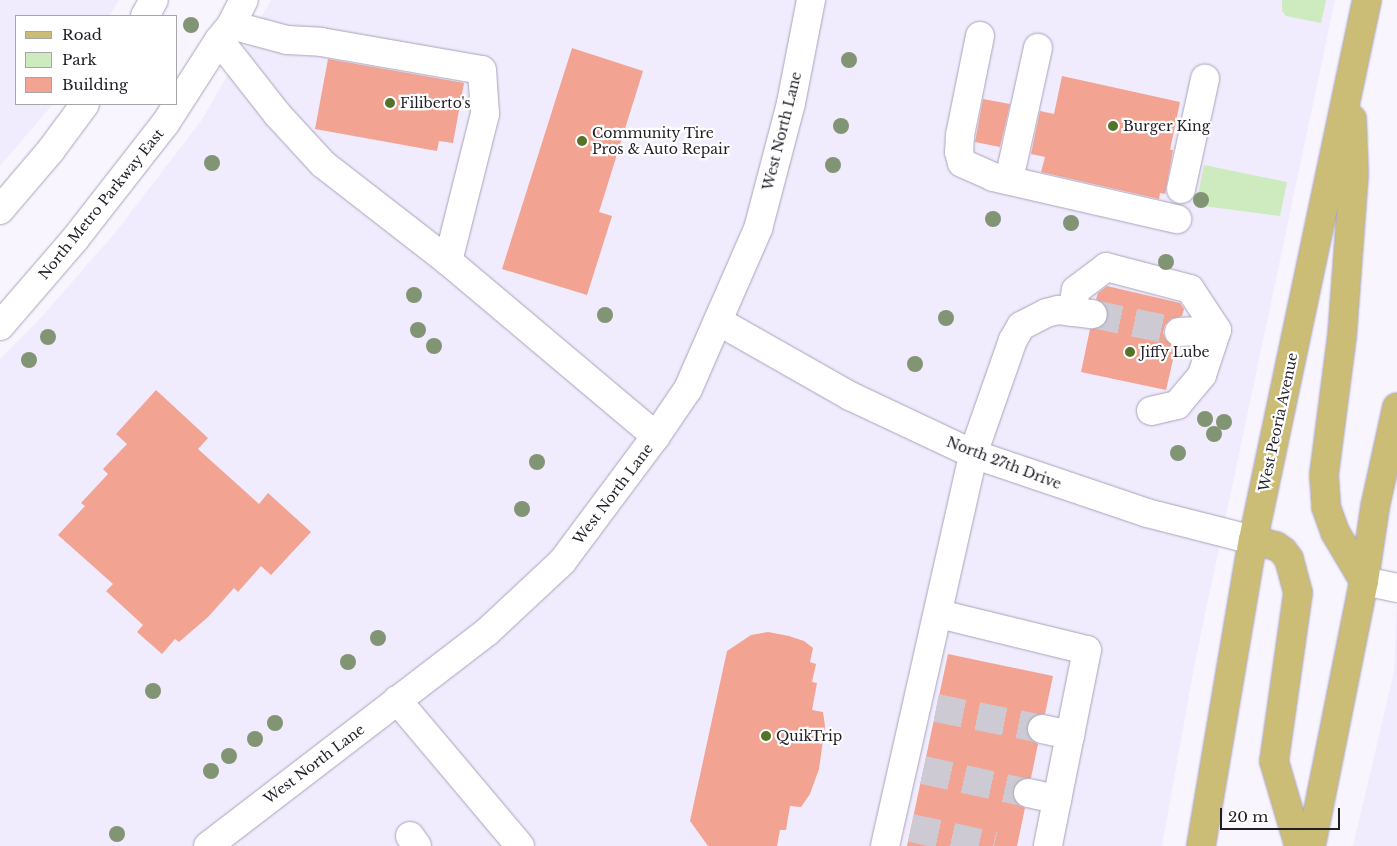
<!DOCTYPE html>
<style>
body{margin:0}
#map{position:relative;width:1397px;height:846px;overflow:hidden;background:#f8f5ff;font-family:"Libre Baskerville",serif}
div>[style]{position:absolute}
.built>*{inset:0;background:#f0ebfd}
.green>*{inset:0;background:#cdebbe}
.building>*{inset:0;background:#f3a392}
.minor-tunnel>*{height:28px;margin-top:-14px;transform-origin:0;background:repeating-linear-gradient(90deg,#cdcad4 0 28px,transparent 0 42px)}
.roads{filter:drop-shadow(0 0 1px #a9a3b9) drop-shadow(0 0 1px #a9a3b9)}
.minor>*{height:28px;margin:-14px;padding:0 14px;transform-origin:14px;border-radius:14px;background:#fff}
.major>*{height:28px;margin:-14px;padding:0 14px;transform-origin:14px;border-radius:14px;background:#cbbc76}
.trees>*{width:16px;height:16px;margin:-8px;border-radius:50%;background:#819473}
.dots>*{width:14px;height:14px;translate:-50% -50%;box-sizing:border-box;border:2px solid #fff;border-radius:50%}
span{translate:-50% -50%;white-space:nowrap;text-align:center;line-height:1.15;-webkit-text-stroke:4.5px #fff;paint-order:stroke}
.poi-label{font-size:14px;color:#211e26}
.left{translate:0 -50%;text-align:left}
.street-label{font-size:14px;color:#211e26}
.legend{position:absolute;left:15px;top:15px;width:162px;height:90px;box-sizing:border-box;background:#fff;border:1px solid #a6a5a8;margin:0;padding:6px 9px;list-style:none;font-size:15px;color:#211e26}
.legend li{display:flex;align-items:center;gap:10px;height:25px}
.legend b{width:25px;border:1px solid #a6a5a8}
.scale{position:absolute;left:1220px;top:808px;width:120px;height:22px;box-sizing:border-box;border:2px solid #211e26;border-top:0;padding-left:6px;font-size:15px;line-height:18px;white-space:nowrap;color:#211e26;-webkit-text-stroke:4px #fff;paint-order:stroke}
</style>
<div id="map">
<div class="built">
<i style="clip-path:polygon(0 0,119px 0,109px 16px,16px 16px,16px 104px,53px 104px,0 166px)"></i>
<i style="clip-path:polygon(271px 0,1335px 0,1195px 662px,1162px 846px,0 846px,0 359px,37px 322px,115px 233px,201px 121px)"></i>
<i style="clip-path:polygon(1397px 599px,1397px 846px,1353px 846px,1394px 672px)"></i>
</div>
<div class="green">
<i style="clip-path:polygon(1282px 0,1326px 0,1321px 23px,1286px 16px,1282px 11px)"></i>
<i style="clip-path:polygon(1204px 165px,1287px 182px,1280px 216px,1196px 205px)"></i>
</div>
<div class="building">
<i style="clip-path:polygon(572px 48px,643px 71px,599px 212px,612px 216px,587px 295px,502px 269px)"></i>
<i style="clip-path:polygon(328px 59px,464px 83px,453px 143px,439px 141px,437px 151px,315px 129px)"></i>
<i style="clip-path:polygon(1062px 76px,1180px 102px,1170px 150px,1173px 150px,1165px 194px,1160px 193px,1159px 199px,1041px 172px,1045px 157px,1031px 154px,1040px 111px,1054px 114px)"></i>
<i style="clip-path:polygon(983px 99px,1010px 104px,1000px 147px,975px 142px)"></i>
<i style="clip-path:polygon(1107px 286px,1180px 303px,1184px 309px,1182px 316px,1171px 319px,1165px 325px,1163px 333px,1166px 340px,1176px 347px,1166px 390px,1081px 372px,1090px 329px,1100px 328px,1106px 323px,1108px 316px,1107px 307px,1096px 299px,1098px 293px)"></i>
<i style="clip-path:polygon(156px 390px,208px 438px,198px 449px,259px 504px,268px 493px,311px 532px,271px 575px,261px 566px,238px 592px,234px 588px,208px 617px,179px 642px,175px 639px,162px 654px,137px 632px,143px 625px,106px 591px,113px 584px,58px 535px,85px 506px,81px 503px,108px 474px,103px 469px,127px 444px,116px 434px)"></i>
<i style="clip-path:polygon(768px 632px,789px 636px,804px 641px,813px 648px,810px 662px,816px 664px,812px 682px,817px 683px,812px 710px,823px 712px,825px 726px,819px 769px,810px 794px,801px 807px,790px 806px,786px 830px,780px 830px,777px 846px,708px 846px,690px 821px,727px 651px,751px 635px)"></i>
<i style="clip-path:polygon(948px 654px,1053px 676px,1045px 714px,1037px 714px,1030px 719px,1027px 725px,1027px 734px,1032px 741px,1038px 744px,1031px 778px,1023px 778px,1017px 782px,1013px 789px,1013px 798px,1018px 805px,1025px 808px,1017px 846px,907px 846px)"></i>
</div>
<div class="minor-tunnel">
<i style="left:1093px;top:314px;width:88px;rotate:11.8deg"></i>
<i style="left:936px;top:708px;width:108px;rotate:11.2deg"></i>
<i style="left:923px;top:770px;width:107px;rotate:12.4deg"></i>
<i style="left:911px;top:828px;width:85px;rotate:12.2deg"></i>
</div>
<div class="roads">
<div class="minor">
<i style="left:145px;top:16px;width:18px;rotate:-61deg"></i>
<i style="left:231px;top:25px;width:58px;rotate:15deg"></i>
<i style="left:287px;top:40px;width:34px;rotate:3deg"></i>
<i style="left:321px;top:42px;width:163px;rotate:9.9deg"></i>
<i style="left:482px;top:70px;width:44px;rotate:86.1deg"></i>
<i style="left:485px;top:114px;width:152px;rotate:104.1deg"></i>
<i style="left:980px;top:36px;width:101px;rotate:101.4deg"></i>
<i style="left:960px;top:135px;width:17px;rotate:93deg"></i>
<i style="left:959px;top:152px;width:11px;rotate:75deg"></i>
<i style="left:962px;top:163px;width:34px;rotate:24deg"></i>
<i style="left:993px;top:177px;width:189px;rotate:12.9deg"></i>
<i style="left:219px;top:40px;width:94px;rotate:51.9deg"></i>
<i style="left:277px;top:114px;width:68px;rotate:47.4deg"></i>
<i style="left:323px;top:164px;width:158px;rotate:37.8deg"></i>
<i style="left:448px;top:261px;width:272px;rotate:40.1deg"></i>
<i style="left:1012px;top:166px;width:121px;rotate:-77.6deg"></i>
<i style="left:1181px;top:189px;width:113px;rotate:-77.7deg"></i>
<i style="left:0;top:210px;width:79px;rotate:-49.6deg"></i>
<i style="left:51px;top:150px;width:57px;rotate:-53.5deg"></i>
<i style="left:1072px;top:312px;width:22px;rotate:-80deg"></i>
<i style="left:1076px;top:290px;width:38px;rotate:-37deg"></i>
<i style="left:1106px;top:267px;width:87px;rotate:14.7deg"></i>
<i style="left:1190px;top:289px;width:49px;rotate:56.6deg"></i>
<i style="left:718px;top:321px;width:152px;rotate:29.6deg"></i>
<i style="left:850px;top:396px;width:136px;rotate:25.2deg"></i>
<i style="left:973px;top:454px;width:184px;rotate:18.7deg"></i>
<i style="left:1147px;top:513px;width:109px;rotate:14.3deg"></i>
<i style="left:0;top:326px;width:115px;rotate:-49.2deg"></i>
<i style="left:75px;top:239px;width:146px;rotate:-52deg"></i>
<i style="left:165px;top:124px;width:100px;rotate:-57.3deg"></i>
<i style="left:219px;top:40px;width:19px;rotate:-51deg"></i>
<i style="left:231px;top:25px;width:28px;rotate:-63deg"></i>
<i style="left:1179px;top:332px;width:38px;rotate:-3deg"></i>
<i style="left:1151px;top:411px;width:27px;rotate:-13deg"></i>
<i style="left:1177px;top:405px;width:39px;rotate:-50deg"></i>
<i style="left:1202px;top:375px;width:47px;rotate:-71.6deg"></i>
<i style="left:1364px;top:581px;width:34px;rotate:12deg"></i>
<i style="left:939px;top:614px;width:152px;rotate:13.7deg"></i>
<i style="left:1087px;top:650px;width:200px;rotate:101.3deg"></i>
<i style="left:397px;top:700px;width:191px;rotate:49.9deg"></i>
<i style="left:1042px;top:729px;width:29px;rotate:12deg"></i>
<i style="left:1028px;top:793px;width:30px;rotate:12deg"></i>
<i style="left:410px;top:836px;width:12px;rotate:55deg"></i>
<i style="left:208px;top:846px;width:353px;rotate:-37.5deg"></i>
<i style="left:488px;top:631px;width:101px;rotate:-43deg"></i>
<i style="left:562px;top:562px;width:157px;rotate:-53.3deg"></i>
<i style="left:656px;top:436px;width:57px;rotate:-55.8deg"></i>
<i style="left:688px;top:389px;width:175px;rotate:-66.4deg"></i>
<i style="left:758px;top:229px;width:130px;rotate:-75.3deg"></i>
<i style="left:791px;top:103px;width:105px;rotate:-79deg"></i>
<i style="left:885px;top:846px;width:402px;rotate:-77.3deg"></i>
<i style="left:973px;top:454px;width:121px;rotate:-70.7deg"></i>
<i style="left:1013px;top:340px;width:16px;rotate:-60deg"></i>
<i style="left:1021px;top:326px;width:28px;rotate:-27deg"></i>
<i style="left:1046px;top:313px;width:12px;rotate:-14deg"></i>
<i style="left:1058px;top:310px;width:35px;rotate:7deg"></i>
</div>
<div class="major">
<i style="left:1352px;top:119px;width:55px;rotate:87.9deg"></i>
<i style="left:1354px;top:174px;width:162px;rotate:94.2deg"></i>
<i style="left:1342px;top:336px;width:140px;rotate:97.4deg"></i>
<i style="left:1324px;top:475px;width:32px;rotate:86deg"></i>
<i style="left:1326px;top:507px;width:27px;rotate:70deg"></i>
<i style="left:1335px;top:532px;width:57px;rotate:59.4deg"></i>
<i style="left:1253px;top:540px;width:24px;rotate:15deg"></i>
<i style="left:1276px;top:546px;width:9px;rotate:36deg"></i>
<i style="left:1283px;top:551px;width:10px;rotate:53deg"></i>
<i style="left:1289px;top:559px;width:35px;rotate:75deg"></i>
<i style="left:1298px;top:593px;width:170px;rotate:98.1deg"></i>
<i style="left:1274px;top:761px;width:89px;rotate:73.6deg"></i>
<i style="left:1201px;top:846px;width:310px;rotate:-80.4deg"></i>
<i style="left:1253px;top:540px;width:552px;rotate:-78.08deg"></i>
<i style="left:1311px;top:846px;width:270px;rotate:-78.7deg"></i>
<i style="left:1364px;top:581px;width:75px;rotate:-81.5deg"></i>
<i style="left:1375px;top:507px;width:102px;rotate:-77.6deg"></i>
</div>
</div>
<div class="trees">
<i style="left:191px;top:25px"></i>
<i style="left:849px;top:60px"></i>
<i style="left:841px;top:126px"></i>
<i style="left:212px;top:163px"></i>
<i style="left:833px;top:165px"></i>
<i style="left:1201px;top:200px"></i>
<i style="left:993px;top:219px"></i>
<i style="left:1071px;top:223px"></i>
<i style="left:1166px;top:262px"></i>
<i style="left:414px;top:295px"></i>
<i style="left:605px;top:315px"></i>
<i style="left:946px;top:318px"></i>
<i style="left:418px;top:330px"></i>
<i style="left:48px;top:337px"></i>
<i style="left:434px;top:346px"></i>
<i style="left:29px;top:360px"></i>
<i style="left:915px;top:364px"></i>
<i style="left:1205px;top:419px"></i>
<i style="left:1224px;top:422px"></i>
<i style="left:1214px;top:434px"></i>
<i style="left:1178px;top:453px"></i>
<i style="left:537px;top:462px"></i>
<i style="left:522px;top:509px"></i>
<i style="left:378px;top:638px"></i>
<i style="left:348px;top:662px"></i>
<i style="left:153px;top:691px"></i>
<i style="left:275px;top:723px"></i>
<i style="left:255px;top:739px"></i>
<i style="left:229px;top:756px"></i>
<i style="left:211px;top:771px"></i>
<i style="left:117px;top:834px"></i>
</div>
<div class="dots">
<i style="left:390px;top:103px;background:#547329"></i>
<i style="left:1113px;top:126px;background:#547329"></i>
<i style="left:582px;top:141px;background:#547329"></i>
<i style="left:1130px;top:352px;background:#547329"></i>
<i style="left:766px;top:736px;background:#547329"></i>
</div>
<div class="poi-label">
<span class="left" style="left:400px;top:103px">Filiberto's</span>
<span class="left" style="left:1123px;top:126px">Burger King</span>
<span class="left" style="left:592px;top:141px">Community Tire<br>Pros &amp; Auto Repair</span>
<span class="left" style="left:1140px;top:352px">Jiffy Lube</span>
<span class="left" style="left:776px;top:736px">QuikTrip</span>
</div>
<div class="street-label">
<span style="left:782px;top:131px;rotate:-76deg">West North Lane</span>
<span style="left:101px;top:204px;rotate:-51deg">North Metro Parkway East</span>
<span style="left:1278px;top:422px;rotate:-78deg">West Peoria Avenue</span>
<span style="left:1004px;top:463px;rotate:21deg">North 27th Drive</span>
<span style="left:613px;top:494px;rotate:-53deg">West North Lane</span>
<span style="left:314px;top:764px;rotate:-37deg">West North Lane</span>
</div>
<ul class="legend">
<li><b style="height:6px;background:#cbbc76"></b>Road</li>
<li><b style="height:14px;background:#cdebbe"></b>Park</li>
<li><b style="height:14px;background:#f3a392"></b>Building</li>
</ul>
<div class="scale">20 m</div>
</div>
